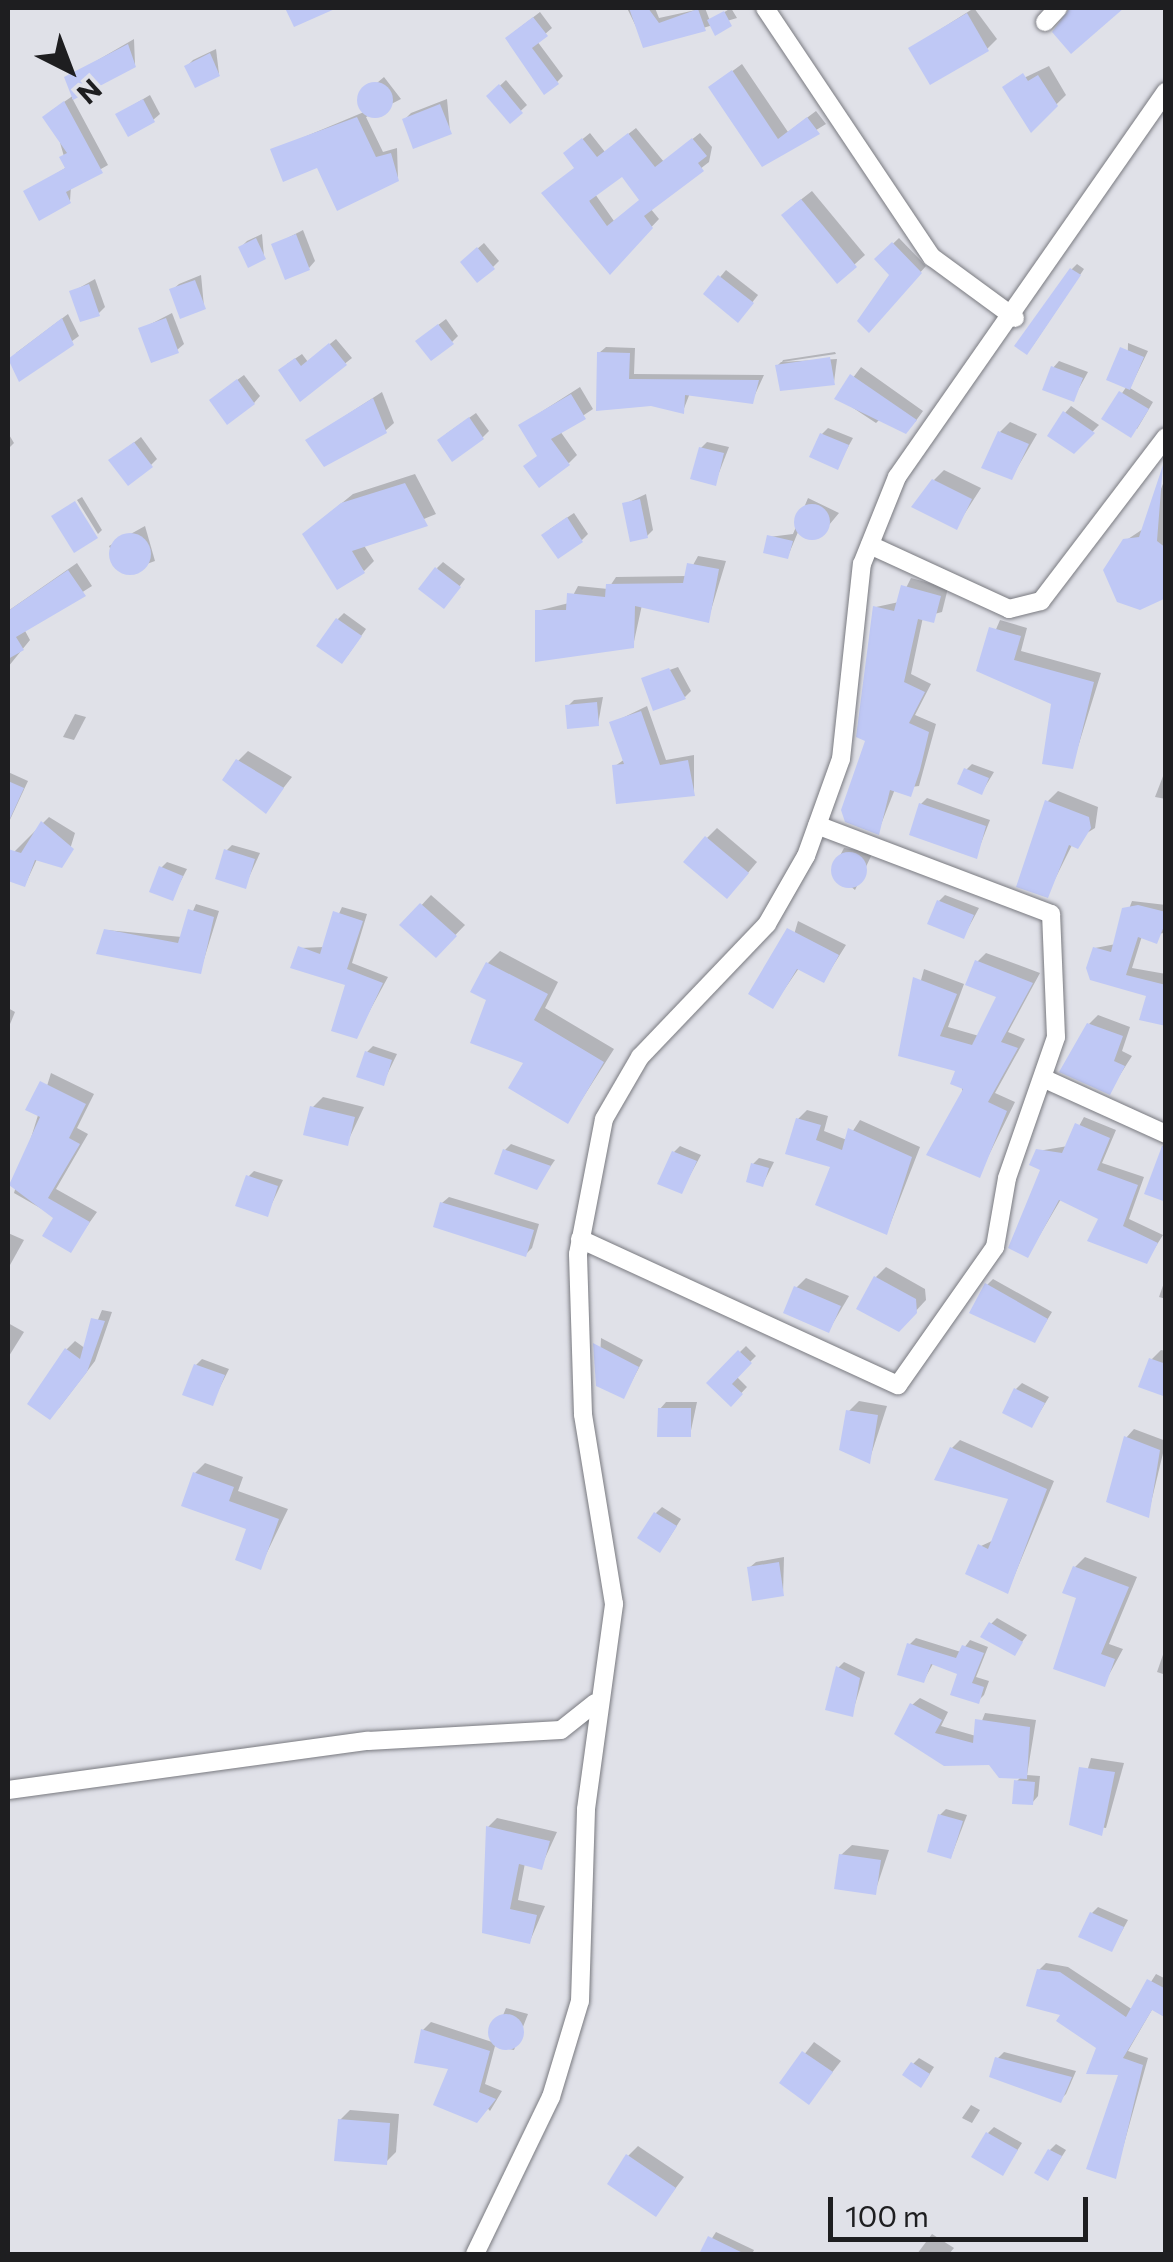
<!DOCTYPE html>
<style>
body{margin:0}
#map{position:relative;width:1173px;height:2262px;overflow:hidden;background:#e0e1e8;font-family:Commissioner,sans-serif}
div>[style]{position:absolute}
.shadow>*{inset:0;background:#0003}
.building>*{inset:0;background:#bfc8f5}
.round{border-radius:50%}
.roads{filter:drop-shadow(0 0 2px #797a80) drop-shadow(0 0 2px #797a80)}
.minor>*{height:18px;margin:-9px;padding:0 9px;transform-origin:9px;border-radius:9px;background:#fff}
span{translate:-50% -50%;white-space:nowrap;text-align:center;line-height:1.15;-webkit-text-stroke:10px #e0e1e8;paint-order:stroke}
.frame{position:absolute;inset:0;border:10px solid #1e1e20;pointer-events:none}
.north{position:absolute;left:20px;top:20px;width:100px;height:100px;-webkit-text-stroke:8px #e0e1e8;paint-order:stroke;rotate:138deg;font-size:28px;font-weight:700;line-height:40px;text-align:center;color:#1e1e20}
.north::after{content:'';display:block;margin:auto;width:35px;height:45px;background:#1e1e20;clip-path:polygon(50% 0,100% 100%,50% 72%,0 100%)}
.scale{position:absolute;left:828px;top:2197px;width:260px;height:45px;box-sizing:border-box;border:5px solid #1e1e20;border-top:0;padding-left:12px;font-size:30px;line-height:35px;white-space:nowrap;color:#1e1e20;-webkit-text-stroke:8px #e0e1e8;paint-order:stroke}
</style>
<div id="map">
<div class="shadow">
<i style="clip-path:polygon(627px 8px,655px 8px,659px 18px,705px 8px,710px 21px,731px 8px,737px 18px,645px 45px)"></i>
<i style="clip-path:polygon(974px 8px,997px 39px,987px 49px,911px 48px)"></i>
<i style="clip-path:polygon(540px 12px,552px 28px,537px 41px,563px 76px,557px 82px,514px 32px)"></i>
<i style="clip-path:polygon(134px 39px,135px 65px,72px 98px,108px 165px,71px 186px,70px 201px,26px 192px,67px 167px,51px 111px,74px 95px,67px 78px)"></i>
<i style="clip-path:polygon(216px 49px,219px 74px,187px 66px,193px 60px)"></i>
<i style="clip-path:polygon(742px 64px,788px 132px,816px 111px,826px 124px,762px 163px,711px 87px)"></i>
<i style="clip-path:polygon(1049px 66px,1066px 95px,1031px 129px,1005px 87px)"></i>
<i style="clip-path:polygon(384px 77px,401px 99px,366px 117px,383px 152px,397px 148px,398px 179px,273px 150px,364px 112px,358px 99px)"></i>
<i style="clip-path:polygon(506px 80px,527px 105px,510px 121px,489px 96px)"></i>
<i style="clip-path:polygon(150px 95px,160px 114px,153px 120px,118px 114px)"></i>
<i style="clip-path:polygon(447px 99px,450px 132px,405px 119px,411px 113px)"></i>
<i style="clip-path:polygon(evenodd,636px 128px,664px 162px,700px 133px,712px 147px,709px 162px,650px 208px,659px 219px,610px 271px,573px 147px,590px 133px,605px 152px,636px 128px,622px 173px,642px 199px,614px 221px,595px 194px,622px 173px)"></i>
<i style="clip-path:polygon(812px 191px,865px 255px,837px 280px,794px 205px)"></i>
<i style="clip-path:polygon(303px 230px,315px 261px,309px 268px,274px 245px)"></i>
<i style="clip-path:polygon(262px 234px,264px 257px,241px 247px,247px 241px)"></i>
<i style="clip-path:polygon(899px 238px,926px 266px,869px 330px,892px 274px,877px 259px)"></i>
<i style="clip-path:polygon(484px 243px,499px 261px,493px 267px,469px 256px)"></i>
<i style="clip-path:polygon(1077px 264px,1084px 269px,1032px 347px,1072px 269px)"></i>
<i style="clip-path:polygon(726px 270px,758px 295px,744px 313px,706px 294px)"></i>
<i style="clip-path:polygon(201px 275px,204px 307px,172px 290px,179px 284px)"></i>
<i style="clip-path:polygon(95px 279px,105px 307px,99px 313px,72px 292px)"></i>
<i style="clip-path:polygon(172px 313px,184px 344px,177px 350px,141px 329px)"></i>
<i style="clip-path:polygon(68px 314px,79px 336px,20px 379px,16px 353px)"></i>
<i style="clip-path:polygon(446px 319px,458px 336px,452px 342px,425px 335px)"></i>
<i style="clip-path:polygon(336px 339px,352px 358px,300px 399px,287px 364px,302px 354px,308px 362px)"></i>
<i style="clip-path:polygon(1128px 343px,1148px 351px,1130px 388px,1153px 402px,1137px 429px,1104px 419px,1127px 386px)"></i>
<i style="clip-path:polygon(606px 347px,635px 348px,634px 374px,764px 375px,752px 401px,690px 393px,683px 411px,651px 403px,599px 353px)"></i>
<i style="clip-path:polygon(835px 352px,836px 354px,782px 362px,783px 360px)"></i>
<i style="clip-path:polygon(837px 359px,834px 382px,777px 366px,781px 362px)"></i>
<i style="clip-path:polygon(1059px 361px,1088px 372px,1073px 399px,1053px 368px)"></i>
<i style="clip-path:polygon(861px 367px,923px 411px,915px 422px,885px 414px,876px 423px,838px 398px)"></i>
<i style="clip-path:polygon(244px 375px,260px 396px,254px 403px,218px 394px)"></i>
<i style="clip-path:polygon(580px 387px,593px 409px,560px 431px,577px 455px,569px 463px,539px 455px,521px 425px)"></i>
<i style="clip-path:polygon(382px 392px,394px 423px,385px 431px,308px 440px)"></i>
<i style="clip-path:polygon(1071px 406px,1099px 425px,1074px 451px,1065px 413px)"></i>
<i style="clip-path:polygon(476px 413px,489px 431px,482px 438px,446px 434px)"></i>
<i style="clip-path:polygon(1010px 422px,1037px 434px,1012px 477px,1000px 432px)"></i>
<i style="clip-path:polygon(828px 428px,853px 438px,837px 467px,822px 434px)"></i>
<i style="clip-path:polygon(8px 433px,14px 443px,8px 449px)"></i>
<i style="clip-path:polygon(141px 437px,157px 459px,151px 465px,118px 455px)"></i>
<i style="clip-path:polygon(707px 442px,729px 447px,715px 483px,701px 448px)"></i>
<i style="clip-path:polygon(944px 470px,981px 488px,956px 527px,934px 480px)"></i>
<i style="clip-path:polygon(415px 474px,436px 514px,363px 544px,374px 561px,364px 571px,316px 524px,353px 494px)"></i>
<i style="clip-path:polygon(1166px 476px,1166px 587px,1125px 541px,1146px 527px)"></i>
<i style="clip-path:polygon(646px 494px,653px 530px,647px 536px,625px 504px)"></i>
<i style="clip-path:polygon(82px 497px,102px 530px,98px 534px,77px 500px)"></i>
<i style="clip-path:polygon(808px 498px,839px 513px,819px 537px,798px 532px,788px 556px,769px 537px,793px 534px)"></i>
<i style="clip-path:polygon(574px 513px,588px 534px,582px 540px,550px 529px)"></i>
<i style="clip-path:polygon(145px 526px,155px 561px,122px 573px,109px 546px)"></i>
<i style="clip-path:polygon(698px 556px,726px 561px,708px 620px,642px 605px,633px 646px,537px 611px,569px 603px,578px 586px,608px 589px,616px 577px,687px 576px)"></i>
<i style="clip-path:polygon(443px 562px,465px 579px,450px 599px,437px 568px)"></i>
<i style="clip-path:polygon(77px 563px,92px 586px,24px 629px,30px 640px,8px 667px,8px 611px)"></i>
<i style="clip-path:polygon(911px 578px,948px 588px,942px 612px,923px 617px,911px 674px,931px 684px,915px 715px,936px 724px,919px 786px,895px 789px,878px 832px,868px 739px,876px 607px,899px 602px)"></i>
<i style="clip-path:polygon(344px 613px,366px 629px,348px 655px,338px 619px)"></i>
<i style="clip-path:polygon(1000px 620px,1027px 628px,1021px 651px,1101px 673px,1072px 766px,1053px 702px,979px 669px)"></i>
<i style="clip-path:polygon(678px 667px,691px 691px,685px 697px,644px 679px)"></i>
<i style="clip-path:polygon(603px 697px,598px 724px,568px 706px,574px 700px)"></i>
<i style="clip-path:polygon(647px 706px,666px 760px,694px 755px,694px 793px,615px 766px,625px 759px,612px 723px)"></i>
<i style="clip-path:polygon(75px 714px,86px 717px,74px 740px,63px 737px)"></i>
<i style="clip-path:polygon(248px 751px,292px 777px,266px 810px,238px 761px)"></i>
<i style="clip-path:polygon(972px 764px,994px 772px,982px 792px,966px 770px)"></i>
<i style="clip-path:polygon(1165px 771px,1166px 771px,1166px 799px,1155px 797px)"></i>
<i style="clip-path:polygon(8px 772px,28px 781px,8px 824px)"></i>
<i style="clip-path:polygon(1058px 791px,1098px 807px,1095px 828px,1074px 841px,1047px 895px,1048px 801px)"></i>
<i style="clip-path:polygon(927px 798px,990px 820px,976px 856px,921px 804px)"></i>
<i style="clip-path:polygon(49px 817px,75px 833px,67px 859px,38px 857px,25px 885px,8px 879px,14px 852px)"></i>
<i style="clip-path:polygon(717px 828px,757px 862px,737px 886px,707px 838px)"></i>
<i style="clip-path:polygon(232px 845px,260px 853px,245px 886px,226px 851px)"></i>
<i style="clip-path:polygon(844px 848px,873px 852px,855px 890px,832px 871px)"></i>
<i style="clip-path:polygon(167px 862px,187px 869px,172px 898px,161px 868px)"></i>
<i style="clip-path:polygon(431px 895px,465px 925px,436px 955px,403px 925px)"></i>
<i style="clip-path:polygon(945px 895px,979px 908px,964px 936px,939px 901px)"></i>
<i style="clip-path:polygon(1132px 901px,1166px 905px,1164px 933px,1142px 936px,1132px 968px,1166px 974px,1166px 1024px,1149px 994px,1093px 978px,1095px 948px,1116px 944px)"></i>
<i style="clip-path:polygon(196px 904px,219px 911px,200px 972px,106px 930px,182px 937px)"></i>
<i style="clip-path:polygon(342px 907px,367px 914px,352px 963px,388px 977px,356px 1036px,348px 983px,300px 948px,324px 947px)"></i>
<i style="clip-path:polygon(798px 921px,846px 945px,824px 980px,799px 968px,773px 1006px)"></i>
<i style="clip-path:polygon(500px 951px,558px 982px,545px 1008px,614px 1049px,568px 1121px,489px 998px,488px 963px)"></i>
<i style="clip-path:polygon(986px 953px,1040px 973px,1008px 1032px,1025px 1039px,995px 1093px,1015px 1102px,979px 1175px,958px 1069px,901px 1054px,924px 969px,964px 984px,948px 1027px,979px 1036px,999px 995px,977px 962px)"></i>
<i style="clip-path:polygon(8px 1008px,15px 1012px,8px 1029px)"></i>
<i style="clip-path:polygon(1098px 1015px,1130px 1027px,1122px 1051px,1132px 1056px,1109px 1092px,1089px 1024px)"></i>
<i style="clip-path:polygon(373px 1046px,397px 1054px,383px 1083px,367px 1052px)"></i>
<i style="clip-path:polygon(51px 1073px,94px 1094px,77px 1128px,88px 1134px,56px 1189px,97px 1212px,70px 1250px,56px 1217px,14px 1193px)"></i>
<i style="clip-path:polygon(323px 1097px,364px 1107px,347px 1143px,313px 1107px)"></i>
<i style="clip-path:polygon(807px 1110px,828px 1116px,824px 1131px,847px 1140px,860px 1120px,920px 1147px,887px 1232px,798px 1119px)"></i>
<i style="clip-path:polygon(1084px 1117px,1116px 1130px,1102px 1163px,1144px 1177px,1129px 1219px,1163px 1235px,1146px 1262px,1102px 1218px,1061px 1199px,1028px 1255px,1044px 1168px,1038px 1151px,1068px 1146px)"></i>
<i style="clip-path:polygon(511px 1144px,555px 1160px,536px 1187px,505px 1150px)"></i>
<i style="clip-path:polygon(680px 1146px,701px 1155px,681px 1192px,674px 1152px)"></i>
<i style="clip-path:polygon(759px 1158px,774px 1162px,763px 1184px,753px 1164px)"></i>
<i style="clip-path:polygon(254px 1171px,283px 1180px,267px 1214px,248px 1177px)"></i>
<i style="clip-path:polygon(449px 1197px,539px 1224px,532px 1248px,526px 1254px,442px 1203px)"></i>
<i style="clip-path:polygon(8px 1233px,24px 1240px,10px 1265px,8px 1264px)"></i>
<i style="clip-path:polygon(886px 1267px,925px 1289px,926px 1300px,899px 1329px,876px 1277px)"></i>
<i style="clip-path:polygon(1166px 1277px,1166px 1299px,1159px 1297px)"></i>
<i style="clip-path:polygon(806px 1278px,849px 1296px,829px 1330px,796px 1288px)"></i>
<i style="clip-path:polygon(993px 1279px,1052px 1312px,1035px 1340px,987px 1285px)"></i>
<i style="clip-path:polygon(102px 1310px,112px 1312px,95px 1361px,59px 1408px,66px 1350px,75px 1341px,86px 1349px)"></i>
<i style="clip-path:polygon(8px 1323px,24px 1332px,9px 1356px,8px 1355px)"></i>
<i style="clip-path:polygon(601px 1338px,643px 1360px,624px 1396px,599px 1384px)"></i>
<i style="clip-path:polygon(746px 1346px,756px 1356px,736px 1376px,747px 1387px,731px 1404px,709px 1383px)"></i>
<i style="clip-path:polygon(1161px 1350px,1166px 1351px,1166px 1395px,1151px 1360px)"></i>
<i style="clip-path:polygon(202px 1359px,229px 1369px,212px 1403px,196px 1365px)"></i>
<i style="clip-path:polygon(1022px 1383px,1049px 1397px,1032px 1425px,1016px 1389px)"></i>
<i style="clip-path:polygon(859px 1401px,887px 1406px,869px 1461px,849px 1411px)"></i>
<i style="clip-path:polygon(666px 1402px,697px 1402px,690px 1435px,660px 1409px)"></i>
<i style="clip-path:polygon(1134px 1429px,1166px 1441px,1148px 1515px,1126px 1438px)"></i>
<i style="clip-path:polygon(960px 1440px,1054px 1481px,1008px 1591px,981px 1546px,994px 1540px,1012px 1498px,952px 1448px)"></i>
<i style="clip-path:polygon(205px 1463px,243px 1477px,238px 1491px,288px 1509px,260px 1567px,249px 1528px,195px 1473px)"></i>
<i style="clip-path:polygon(662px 1507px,681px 1519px,666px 1543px,656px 1513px)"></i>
<i style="clip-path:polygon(784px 1557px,783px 1594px,749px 1568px,756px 1562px)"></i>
<i style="clip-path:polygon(1085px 1557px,1137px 1577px,1109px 1644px,1123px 1649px,1104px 1684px,1079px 1597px,1075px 1567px)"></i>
<i style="clip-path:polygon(997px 1618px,1027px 1635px,1014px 1653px,991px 1624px)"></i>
<i style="clip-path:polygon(916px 1638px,961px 1652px,970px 1640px,988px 1647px,976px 1677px,989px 1681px,984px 1695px,978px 1701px,960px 1672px,934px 1662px,924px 1680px,909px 1645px)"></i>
<i style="clip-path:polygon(1166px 1646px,1166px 1675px,1157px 1672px)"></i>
<i style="clip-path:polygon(844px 1662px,865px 1672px,852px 1714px,838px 1668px)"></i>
<i style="clip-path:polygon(920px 1698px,948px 1712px,941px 1726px,976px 1736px,985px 1713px,1036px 1720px,1027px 1775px,1040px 1776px,1038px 1796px,1032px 1803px,1017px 1781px,1023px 1775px,989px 1762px,945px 1764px,912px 1705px)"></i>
<i style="clip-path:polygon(1091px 1758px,1124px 1763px,1106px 1828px,1072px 1823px)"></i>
<i style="clip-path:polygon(946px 1809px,967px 1815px,951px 1857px,940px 1815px)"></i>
<i style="clip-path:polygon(497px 1818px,557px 1832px,541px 1867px,525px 1863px,518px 1900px,545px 1906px,530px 1941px,484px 1931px,488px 1827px)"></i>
<i style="clip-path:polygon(852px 1845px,889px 1850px,875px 1892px,841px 1855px)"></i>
<i style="clip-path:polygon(1098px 1907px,1128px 1920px,1112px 1949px,1092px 1913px)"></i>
<i style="clip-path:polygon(1046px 1963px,1068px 1967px,1133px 2010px,1156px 1974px,1166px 1979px,1166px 2013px,1153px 2008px,1128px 2051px,1148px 2058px,1115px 2176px,1122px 2072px,1064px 2013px,1039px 1970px)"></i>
<i style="clip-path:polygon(506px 2008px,528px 2014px,514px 2050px,495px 2046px,485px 2084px,502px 2091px,490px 2111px,423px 2030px,431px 2022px,492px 2042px)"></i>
<i style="clip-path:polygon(814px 2042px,841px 2061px,809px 2102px,782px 2083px)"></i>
<i style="clip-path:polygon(1004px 2052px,1076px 2071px,1066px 2094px,1060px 2100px,998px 2058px)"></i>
<i style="clip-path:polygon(919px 2058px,934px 2067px,927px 2078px,913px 2064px)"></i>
<i style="clip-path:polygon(971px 2105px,980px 2110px,972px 2123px,962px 2118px)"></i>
<i style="clip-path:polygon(350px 2110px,399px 2114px,396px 2152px,386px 2162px,340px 2120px)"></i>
<i style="clip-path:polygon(994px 2127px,1022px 2143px,1003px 2173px,988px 2133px)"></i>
<i style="clip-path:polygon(1056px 2144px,1066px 2150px,1048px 2178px,1050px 2150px)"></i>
<i style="clip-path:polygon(638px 2146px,684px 2177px,656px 2214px,628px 2156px)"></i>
<i style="clip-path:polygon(716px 2232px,754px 2250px,752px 2254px,702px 2254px)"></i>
<i style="clip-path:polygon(932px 2234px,954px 2248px,949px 2254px,917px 2254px)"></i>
</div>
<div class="building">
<i style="clip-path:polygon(285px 8px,337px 8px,294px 27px)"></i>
<i style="clip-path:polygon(629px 8px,648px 8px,659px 23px,698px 9px,706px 31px,643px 48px)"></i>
<i style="clip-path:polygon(1070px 8px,1124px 8px,1071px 54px,1052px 32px)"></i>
<i style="clip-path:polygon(724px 11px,732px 26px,715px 36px,707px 20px)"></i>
<i style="clip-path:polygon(967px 13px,989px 51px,930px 85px,908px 48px)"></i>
<i style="clip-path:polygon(533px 17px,548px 36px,532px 48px,559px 84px,544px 95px,505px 38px)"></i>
<i style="clip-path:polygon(128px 44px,136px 67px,73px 100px,64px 77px)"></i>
<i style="clip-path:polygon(210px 53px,220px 76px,195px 88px,184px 66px)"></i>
<i style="clip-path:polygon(732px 70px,778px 139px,807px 117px,820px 134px,762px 167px,708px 87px)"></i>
<i style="clip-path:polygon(1023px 73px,1028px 81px,1038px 75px,1058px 106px,1031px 133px,1002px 87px)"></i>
<i class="round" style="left:357px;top:82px;width:36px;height:36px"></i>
<i style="clip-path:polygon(499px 84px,523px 113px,510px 124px,486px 96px)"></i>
<i style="clip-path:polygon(143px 99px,155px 122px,128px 137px,115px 114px)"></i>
<i style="clip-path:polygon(64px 101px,103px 173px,66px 192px,71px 203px,39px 221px,23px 191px,65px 168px,59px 157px,67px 153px,42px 117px)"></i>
<i style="clip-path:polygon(440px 104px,452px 134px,413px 149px,402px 119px)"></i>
<i style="clip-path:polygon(357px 117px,376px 157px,391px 153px,399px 181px,337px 211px,317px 168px,283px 182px,270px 149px)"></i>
<i style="clip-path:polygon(evenodd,628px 133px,655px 167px,692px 138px,707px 156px,698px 163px,704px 171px,644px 216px,653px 228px,610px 275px,541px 193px,574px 168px,563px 153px,582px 138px,597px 157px,628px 133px,622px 177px,639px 200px,607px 226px,589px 201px,622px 177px)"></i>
<i style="clip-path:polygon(801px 199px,857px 267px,837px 284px,781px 215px)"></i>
<i style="clip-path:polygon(296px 234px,310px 270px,285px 280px,271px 244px)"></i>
<i style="clip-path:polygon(256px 238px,266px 259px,248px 268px,238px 247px)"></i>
<i style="clip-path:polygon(892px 242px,922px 273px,869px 333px,857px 321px,889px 275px,874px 259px)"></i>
<i style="clip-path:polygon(477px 247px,495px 269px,477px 283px,460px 262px)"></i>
<i style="clip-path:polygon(1070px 268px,1081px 275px,1027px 355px,1014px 346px)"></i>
<i style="clip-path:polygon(718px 275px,754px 303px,738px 323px,703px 294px)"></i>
<i style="clip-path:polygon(195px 280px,206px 309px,180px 319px,169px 289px)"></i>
<i style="clip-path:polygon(89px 284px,100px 316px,80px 322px,69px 291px)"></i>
<i style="clip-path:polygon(62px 318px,74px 345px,19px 382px,8px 359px)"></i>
<i style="clip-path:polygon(166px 318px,179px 353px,151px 363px,138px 328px)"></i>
<i style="clip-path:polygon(438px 324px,454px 344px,431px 361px,415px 341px)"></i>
<i style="clip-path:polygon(329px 343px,347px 365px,300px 402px,278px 370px,295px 358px,301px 366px)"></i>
<i style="clip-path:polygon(1120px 347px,1144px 357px,1130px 390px,1106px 380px)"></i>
<i style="clip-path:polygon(597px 352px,630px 353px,629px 379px,759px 380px,753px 404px,685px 395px,684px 414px,651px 406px,596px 411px)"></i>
<i style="clip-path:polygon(830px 357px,835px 385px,780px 391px,775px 365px)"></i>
<i style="clip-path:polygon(1051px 366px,1083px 378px,1074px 402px,1042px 390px)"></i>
<i style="clip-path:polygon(850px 374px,917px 420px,906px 434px,834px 399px)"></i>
<i style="clip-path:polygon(237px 379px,255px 404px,227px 425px,209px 400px)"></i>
<i style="clip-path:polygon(1119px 391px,1149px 409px,1131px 438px,1101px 419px)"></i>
<i style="clip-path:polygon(571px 394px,586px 419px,551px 439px,570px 465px,539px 488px,523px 466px,537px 456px,518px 425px)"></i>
<i style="clip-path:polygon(373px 398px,387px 433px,324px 467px,305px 440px)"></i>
<i style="clip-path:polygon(1063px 411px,1095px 433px,1074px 454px,1047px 436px)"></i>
<i style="clip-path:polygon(469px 417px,484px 439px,452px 462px,437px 440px)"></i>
<i style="clip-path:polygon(998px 431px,1029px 444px,1012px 480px,981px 468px)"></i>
<i style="clip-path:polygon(820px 433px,849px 445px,838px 470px,809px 457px)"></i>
<i style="clip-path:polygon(134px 442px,153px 467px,128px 486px,108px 460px)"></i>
<i style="clip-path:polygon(699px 447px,724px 453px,716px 486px,690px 479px)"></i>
<i style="clip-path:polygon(1163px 465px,1157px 541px,1166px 548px,1166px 598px,1140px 610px,1117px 602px,1103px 570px,1123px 539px,1139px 537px)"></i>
<i style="clip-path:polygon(932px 479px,972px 499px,957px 530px,911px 507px)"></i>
<i style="clip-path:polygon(405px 483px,428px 526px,352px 551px,365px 573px,337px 590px,302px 534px,341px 503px)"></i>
<i style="clip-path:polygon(640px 499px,648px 538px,630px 542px,622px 503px)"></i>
<i style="clip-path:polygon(75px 501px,98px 538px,74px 553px,51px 516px)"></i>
<i class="round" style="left:794px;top:504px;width:36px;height:36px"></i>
<i style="clip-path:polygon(567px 517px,583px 542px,558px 559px,541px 535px)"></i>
<i class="round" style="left:109px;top:533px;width:42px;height:42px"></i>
<i style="clip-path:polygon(767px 535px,793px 541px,788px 559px,763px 553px)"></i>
<i style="clip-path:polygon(687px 563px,719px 569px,709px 623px,635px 606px,634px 648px,535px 662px,535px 610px,566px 610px,567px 593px,605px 597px,606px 584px,683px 583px)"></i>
<i style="clip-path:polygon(435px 567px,461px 587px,444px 609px,418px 589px)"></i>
<i style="clip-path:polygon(68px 570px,86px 596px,16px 637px,24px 650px,8px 659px,8px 611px)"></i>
<i style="clip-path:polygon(901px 585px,941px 596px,934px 623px,918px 619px,904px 682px,925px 692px,909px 723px,929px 732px,920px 770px,911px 797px,890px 790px,879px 835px,845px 822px,841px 810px,865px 741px,856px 737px,873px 606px,894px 611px)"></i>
<i style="clip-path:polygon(336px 618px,362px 636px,342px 664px,316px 646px)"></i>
<i style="clip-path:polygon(989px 627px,1021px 636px,1014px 660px,1094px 682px,1073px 769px,1042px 764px,1051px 704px,976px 671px)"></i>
<i style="clip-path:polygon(669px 668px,686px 699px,653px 711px,641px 678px)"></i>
<i style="clip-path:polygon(597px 702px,599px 726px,567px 729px,565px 705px)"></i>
<i style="clip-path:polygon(641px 711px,660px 765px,688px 760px,695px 796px,616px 804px,612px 765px,624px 764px,609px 722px)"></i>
<i style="clip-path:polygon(236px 759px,284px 788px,266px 814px,222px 780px)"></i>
<i style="clip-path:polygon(964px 768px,989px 778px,982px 795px,957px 784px)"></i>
<i style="clip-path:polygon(8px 781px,24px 788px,8px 823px)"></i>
<i style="clip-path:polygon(1045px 800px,1089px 817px,1091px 828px,1078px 849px,1069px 845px,1048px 898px,1016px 887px)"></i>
<i style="clip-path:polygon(919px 803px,986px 826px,977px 859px,909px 835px)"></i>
<i style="clip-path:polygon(41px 821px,74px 849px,62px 868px,35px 860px,25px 887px,8px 881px,8px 849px,21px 853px)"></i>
<i style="clip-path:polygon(705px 836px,749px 873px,727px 899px,683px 862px)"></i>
<i style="clip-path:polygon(224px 849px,255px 859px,246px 889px,215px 879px)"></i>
<i class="round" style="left:831px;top:852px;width:36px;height:36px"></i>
<i style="clip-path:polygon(159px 866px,183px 876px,173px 901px,149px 892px)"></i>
<i style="clip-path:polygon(937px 900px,974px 915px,964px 939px,927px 924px)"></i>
<i style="clip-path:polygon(420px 903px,457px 936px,436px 958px,399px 925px)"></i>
<i style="clip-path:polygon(1138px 905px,1166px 912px,1166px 921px,1157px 944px,1138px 937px,1126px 975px,1166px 985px,1166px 1026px,1139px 1020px,1146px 996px,1090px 980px,1086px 968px,1093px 947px,1111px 952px,1122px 908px)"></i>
<i style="clip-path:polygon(188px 909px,214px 917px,201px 974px,96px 954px,104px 929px,178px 943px)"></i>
<i style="clip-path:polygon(333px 911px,363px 921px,347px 969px,383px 983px,357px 1039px,331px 1031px,345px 985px,290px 968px,298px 946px,320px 954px)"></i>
<i style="clip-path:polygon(787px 928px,839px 955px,824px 983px,797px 969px,773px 1009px,748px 994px)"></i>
<i style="clip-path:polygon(975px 960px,1033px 983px,1001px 1042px,1018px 1048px,988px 1102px,1007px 1111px,980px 1178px,926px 1155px,963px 1089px,950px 1084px,955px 1071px,898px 1056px,913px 977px,957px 994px,940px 1036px,972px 1045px,996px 997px,965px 985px)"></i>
<i style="clip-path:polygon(486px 962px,548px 994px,534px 1020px,604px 1062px,568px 1124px,508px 1088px,523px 1063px,470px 1043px,486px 1000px,470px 992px)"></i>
<i style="clip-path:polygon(1087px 1023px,1123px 1036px,1114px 1061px,1125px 1066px,1110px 1095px,1059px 1072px)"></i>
<i style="clip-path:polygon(365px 1051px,392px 1060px,384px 1086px,356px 1077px)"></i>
<i style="clip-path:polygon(40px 1081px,86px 1104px,69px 1138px,80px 1144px,48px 1198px,90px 1222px,71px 1253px,42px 1236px,53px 1218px,9px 1185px,40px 1117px,25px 1110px)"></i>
<i style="clip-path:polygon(310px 1106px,355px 1117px,348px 1146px,303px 1135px)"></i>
<i style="clip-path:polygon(796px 1118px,821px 1125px,816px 1140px,842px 1150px,848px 1128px,912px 1157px,887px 1235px,815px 1205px,830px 1167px,785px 1154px)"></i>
<i style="clip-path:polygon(1075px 1123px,1110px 1138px,1097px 1170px,1138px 1185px,1123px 1226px,1158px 1243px,1147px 1264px,1087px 1241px,1098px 1219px,1059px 1200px,1028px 1258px,1008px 1248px,1040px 1170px,1029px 1165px,1036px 1149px,1062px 1153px)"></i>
<i style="clip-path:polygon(1162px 1146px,1166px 1146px,1166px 1202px,1144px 1194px)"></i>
<i style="clip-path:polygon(503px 1149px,551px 1166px,537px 1190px,494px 1174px)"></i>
<i style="clip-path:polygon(672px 1151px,697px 1161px,682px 1194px,657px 1184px)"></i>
<i style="clip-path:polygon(751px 1163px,769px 1168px,763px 1187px,746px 1182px)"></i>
<i style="clip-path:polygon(246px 1175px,278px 1186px,268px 1217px,235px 1206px)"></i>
<i style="clip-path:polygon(440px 1202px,534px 1230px,526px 1257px,433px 1227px)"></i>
<i style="clip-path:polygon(874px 1276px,916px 1299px,917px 1313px,899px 1332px,856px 1309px)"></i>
<i style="clip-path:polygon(985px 1283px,1048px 1319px,1035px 1343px,969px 1313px)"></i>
<i style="clip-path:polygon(794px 1286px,841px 1306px,829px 1333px,783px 1313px)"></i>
<i style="clip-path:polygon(91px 1318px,105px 1321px,87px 1372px,50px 1420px,27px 1404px,65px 1348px,80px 1359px)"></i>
<i style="clip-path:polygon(593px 1343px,639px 1367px,624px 1399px,596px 1386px)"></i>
<i style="clip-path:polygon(738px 1350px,752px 1363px,732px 1384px,743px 1394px,731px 1407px,706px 1383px)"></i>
<i style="clip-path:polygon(1149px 1358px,1166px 1364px,1166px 1397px,1138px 1387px)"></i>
<i style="clip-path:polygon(194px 1364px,225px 1375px,213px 1406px,182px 1395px)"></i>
<i style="clip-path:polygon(1014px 1388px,1045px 1403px,1032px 1428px,1002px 1413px)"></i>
<i style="clip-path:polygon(658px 1408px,691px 1408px,691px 1437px,657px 1437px)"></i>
<i style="clip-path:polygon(846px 1410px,878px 1415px,870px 1464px,839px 1450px)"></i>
<i style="clip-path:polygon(1124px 1436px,1160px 1450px,1149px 1518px,1106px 1502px)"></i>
<i style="clip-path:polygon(950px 1447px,1047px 1489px,1008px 1594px,965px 1574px,978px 1544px,988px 1549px,1008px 1499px,934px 1480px)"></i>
<i style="clip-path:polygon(193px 1472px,234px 1487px,229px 1501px,279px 1519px,261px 1570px,235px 1560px,246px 1529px,181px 1506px)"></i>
<i style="clip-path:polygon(654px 1512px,677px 1526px,660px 1553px,637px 1538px)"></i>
<i style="clip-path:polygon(779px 1562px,784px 1596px,752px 1601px,747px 1567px)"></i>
<i style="clip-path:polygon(1073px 1566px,1129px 1587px,1101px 1654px,1115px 1659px,1105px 1687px,1053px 1669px,1076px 1598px,1062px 1593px)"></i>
<i style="clip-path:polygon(989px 1622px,1023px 1642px,1015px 1656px,980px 1637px)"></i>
<i style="clip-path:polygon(907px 1643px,956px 1658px,962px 1645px,984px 1653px,972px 1683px,984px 1687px,979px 1704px,950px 1695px,957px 1674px,931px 1664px,924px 1683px,897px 1675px)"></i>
<i style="clip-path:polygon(836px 1666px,860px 1678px,853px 1717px,825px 1710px)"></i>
<i style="clip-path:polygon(910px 1703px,942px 1720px,935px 1733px,973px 1743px,975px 1719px,1030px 1727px,1027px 1779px,999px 1778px,989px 1765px,944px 1766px,894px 1734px)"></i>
<i style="clip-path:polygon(1079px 1767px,1115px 1772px,1102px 1836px,1069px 1825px)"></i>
<i style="clip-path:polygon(1014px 1780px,1035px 1782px,1033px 1805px,1012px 1804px)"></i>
<i style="clip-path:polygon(938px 1814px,963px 1821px,951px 1859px,927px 1852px)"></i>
<i style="clip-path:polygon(486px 1826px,550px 1841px,542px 1870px,519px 1864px,510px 1909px,537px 1915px,530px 1944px,482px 1933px)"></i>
<i style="clip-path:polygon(839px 1854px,881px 1860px,876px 1895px,834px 1889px)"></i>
<i style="clip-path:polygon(1090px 1912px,1124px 1927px,1112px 1952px,1078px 1937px)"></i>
<i style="clip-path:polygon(1037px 1969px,1060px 1972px,1126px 2017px,1147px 1979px,1166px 1989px,1166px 2018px,1152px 2010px,1123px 2058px,1143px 2065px,1116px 2179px,1086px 2169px,1118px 2075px,1086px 2074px,1096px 2048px,1056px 2021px,1060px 2015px,1026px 2006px)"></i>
<i class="round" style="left:488px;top:2014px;width:36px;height:36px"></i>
<i style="clip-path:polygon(421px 2029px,490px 2051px,479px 2092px,496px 2099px,477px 2123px,433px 2105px,448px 2069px,414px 2063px)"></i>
<i style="clip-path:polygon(802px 2051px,833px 2072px,809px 2105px,779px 2083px)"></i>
<i style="clip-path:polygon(995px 2057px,1072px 2077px,1061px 2103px,989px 2077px)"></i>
<i style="clip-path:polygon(911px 2062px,930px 2074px,921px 2088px,902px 2075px)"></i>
<i style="clip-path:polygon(338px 2119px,390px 2123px,387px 2165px,334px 2161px)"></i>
<i style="clip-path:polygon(986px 2132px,1018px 2150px,1003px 2176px,971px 2157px)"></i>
<i style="clip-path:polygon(1048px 2149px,1062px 2156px,1048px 2181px,1034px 2173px)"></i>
<i style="clip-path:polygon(626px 2154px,676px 2188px,656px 2217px,607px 2184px)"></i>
<i style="clip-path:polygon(708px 2236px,745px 2254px,699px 2254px)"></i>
</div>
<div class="roads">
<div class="minor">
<i style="left:765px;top:8px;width:300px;rotate:56.2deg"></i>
<i style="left:932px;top:257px;width:103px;rotate:36.3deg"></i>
<i style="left:1045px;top:22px;width:19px;rotate:-47deg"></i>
<i style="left:870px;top:545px;width:153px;rotate:24.7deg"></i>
<i style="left:1009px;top:609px;width:33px;rotate:-14deg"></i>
<i style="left:1041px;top:601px;width:206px;rotate:-52.7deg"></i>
<i style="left:1047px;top:1080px;width:131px;rotate:24.4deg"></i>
<i style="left:580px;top:1239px;width:350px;rotate:24.7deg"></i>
<i style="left:898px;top:1385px;width:169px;rotate:-54.9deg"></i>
<i style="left:995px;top:1247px;width:70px;rotate:-80.1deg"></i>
<i style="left:1007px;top:1178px;width:149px;rotate:-70.8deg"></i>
<i style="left:1056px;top:1037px;width:123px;rotate:-92.3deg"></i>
<i style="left:1051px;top:914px;width:250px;rotate:-159.2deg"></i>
<i style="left:8px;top:1790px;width:363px;rotate:-7.8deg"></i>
<i style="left:368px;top:1741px;width:193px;rotate:-3.3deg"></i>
<i style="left:561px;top:1730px;width:43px;rotate:-38.5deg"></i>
<i style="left:475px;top:2254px;width:174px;rotate:-64.2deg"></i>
<i style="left:551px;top:2097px;width:100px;rotate:-73.2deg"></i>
<i style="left:580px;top:2001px;width:192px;rotate:-88.2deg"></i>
<i style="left:586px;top:1809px;width:207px;rotate:-82.2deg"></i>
<i style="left:614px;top:1604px;width:193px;rotate:-99.3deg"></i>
<i style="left:583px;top:1414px;width:160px;rotate:-91.8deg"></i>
<i style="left:578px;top:1254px;width:137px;rotate:-79.1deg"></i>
<i style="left:604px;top:1119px;width:72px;rotate:-59.9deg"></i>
<i style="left:640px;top:1057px;width:184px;rotate:-46.3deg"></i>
<i style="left:767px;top:924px;width:78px;rotate:-60.2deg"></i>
<i style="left:806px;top:856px;width:103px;rotate:-70.2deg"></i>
<i style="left:841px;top:759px;width:196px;rotate:-83.9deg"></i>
<i style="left:862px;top:564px;width:94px;rotate:-68.1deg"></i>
<i style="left:897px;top:477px;width:470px;rotate:-55.1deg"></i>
</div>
</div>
<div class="frame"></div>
<div class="north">N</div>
<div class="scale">100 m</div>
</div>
